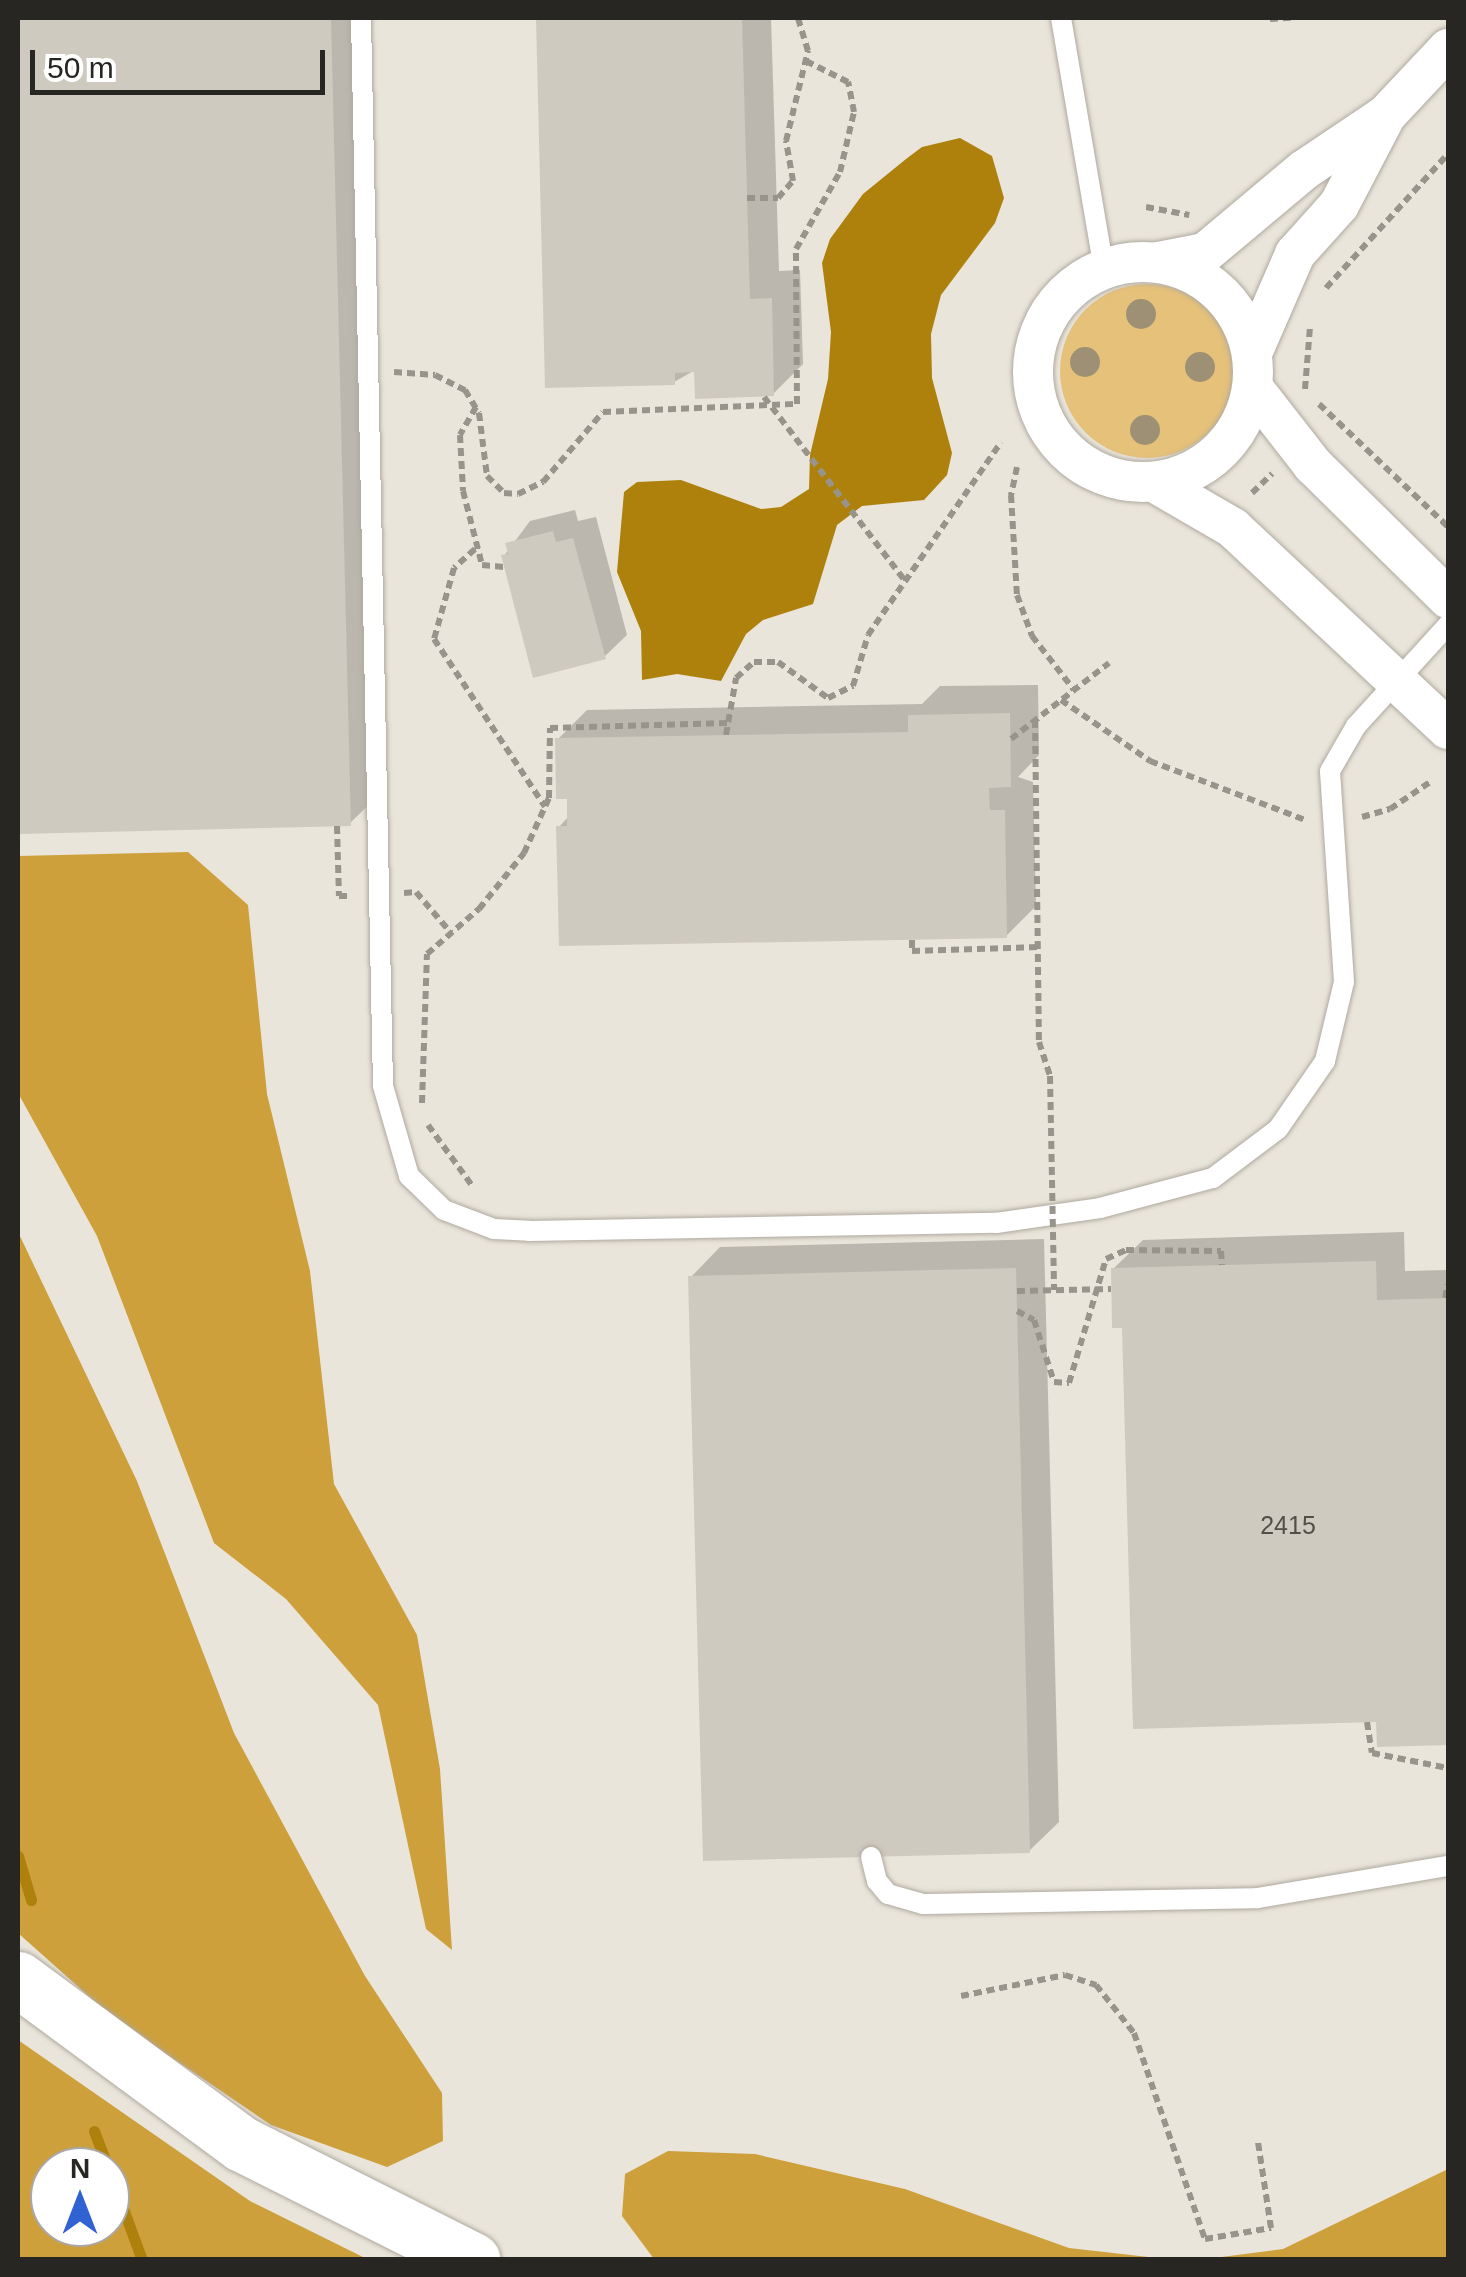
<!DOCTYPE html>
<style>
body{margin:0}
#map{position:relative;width:1466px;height:2277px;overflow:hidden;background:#eae5da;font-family:Arial,sans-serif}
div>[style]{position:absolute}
.green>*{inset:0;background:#e5c17a}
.round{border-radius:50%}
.forest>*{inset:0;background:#cda03c}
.water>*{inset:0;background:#ad810c}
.shadow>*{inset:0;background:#0003}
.stream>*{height:11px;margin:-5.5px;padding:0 5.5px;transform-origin:5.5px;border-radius:5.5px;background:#ad810c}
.building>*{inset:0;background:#cfcabf}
.path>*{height:6px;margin-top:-3px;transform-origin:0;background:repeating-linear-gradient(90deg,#98948c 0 8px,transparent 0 13px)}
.roads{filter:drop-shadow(0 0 2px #afa9a0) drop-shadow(0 0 2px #afa9a0)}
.service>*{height:20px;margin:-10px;padding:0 10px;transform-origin:10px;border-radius:10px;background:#fff}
.minor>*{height:40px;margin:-20px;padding:0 20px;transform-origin:20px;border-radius:20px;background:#fff}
.minor>.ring{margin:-20px;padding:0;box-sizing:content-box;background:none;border:40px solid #fff;border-radius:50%}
.trunk>*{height:55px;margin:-27.5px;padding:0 27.5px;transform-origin:27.5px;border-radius:27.5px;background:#fff}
.path-bridge>*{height:6px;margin-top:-3px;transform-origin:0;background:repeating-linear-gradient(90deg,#98948c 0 8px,transparent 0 13px)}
.trees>*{width:30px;height:30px;margin:-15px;border-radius:50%;background:#9d9075}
span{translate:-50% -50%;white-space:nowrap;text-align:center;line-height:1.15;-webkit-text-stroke:8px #fff;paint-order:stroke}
.number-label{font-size:25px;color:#524f49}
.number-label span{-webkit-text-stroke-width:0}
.frame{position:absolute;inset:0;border:20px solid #282622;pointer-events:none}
.north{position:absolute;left:30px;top:2147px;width:100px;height:100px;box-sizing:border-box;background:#fff;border:2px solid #a9a8a7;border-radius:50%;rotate:0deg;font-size:28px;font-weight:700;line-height:40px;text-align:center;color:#282622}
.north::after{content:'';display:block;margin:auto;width:35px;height:45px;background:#3162d1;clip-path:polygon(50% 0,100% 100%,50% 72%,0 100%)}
.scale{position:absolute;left:30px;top:50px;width:295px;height:45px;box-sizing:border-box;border:5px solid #282622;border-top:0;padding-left:12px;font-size:30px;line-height:35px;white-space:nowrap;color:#282622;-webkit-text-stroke:8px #fff;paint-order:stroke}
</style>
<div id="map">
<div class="green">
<i class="round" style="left:1060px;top:284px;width:174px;height:174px"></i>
</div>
<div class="forest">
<i style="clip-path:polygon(188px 852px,248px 905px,267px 1094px,310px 1271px,334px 1484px,417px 1635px,440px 1769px,452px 1950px,426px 1929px,378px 1705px,286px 1599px,214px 1543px,97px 1236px,18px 1093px,18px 856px)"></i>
<i style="clip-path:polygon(18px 1232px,137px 1481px,234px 1733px,365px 1976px,442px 2093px,443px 2141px,387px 2167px,271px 2125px,112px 2017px,18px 1933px)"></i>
<i style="clip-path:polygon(evenodd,18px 2040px,250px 2201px,367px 2259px,18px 2259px,18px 2040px,50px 2167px,110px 2167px,110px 2227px,50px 2227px,50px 2167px)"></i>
<i style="clip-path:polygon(668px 2151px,755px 2154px,905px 2189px,1069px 2248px,1166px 2259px,654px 2259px,622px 2216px,625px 2174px)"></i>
<i style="clip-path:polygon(1448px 2169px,1448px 2259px,1206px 2259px,1283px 2249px)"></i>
</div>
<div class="water">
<i style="clip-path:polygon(960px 138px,992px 156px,1004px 198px,995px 223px,941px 295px,931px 334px,932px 378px,952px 453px,947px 475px,924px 500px,862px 506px,837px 525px,813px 604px,763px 620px,746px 634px,721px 681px,677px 674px,642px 680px,641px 631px,617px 572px,624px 492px,637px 482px,681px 480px,761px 509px,781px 507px,809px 489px,810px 455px,828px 379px,831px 332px,822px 263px,830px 239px,863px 194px,906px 159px,922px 147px)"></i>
</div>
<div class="shadow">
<i style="clip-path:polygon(18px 18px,360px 18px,380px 794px,350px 823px,22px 832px)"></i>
<i style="clip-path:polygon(538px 18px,771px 18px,779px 271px,800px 270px,803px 364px,773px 394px,697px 369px,674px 382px,548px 386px)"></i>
<i style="clip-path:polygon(575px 510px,578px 521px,596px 517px,627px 635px,604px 657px,504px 556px,530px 521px)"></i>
<i style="clip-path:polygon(1038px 685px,1039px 755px,1018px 777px,1033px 782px,1036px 906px,1006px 936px,559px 827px,569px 816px,569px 796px,558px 739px,587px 710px,922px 704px,940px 686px)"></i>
<i style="clip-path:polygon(1404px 1232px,1405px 1271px,1448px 1270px,1448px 1742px,1380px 1744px,1379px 1720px,1124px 1325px,1113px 1269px,1143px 1240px)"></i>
<i style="clip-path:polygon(1044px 1239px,1059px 1822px,1029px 1851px,691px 1277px,720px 1247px)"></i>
</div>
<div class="stream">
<i style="left:18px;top:1856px;width:46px;rotate:73.5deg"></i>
<i style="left:94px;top:2131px;width:39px;rotate:69deg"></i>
<i style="left:110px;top:2173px;width:93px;rotate:69.8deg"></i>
</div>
<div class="building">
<i style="clip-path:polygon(18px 18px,331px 18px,351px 826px,20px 834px)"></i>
<i style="clip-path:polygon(536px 18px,742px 18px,750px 299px,772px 298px,774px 396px,695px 399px,694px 372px,675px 373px,675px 385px,545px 388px)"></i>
<i style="clip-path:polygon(553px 531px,556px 542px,573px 538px,606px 659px,533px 678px,501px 555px,508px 554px,505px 543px)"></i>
<i style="clip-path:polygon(1010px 713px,1011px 787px,989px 788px,990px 810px,1005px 810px,1007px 938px,559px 946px,556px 826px,567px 826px,567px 799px,556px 799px,555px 738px,908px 732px,908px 715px)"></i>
<i style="clip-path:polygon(1376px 1261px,1377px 1300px,1448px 1298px,1448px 1745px,1377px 1747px,1376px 1722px,1133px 1729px,1122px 1328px,1112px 1328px,1111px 1268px)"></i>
<i style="clip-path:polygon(1016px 1268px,1030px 1853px,703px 1861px,688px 1276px)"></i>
</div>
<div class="path">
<i style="left:1270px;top:19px;width:22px;rotate:-3deg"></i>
<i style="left:747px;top:198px;width:31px"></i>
<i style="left:778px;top:198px;width:23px;rotate:-49deg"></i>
<i style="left:793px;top:181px;width:41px;rotate:-99.9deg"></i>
<i style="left:786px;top:141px;width:93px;rotate:-76.3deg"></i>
<i style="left:808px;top:51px;width:34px;rotate:-107deg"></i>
<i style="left:1146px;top:207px;width:44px;rotate:10.5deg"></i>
<i style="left:1326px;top:288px;width:181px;rotate:-47.7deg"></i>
<i style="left:394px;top:372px;width:41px;rotate:4.2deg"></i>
<i style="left:435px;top:375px;width:34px;rotate:27deg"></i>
<i style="left:465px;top:390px;width:27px;rotate:59deg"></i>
<i style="left:479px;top:413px;width:64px;rotate:82.8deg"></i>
<i style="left:487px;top:476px;width:24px;rotate:45deg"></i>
<i style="left:504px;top:493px;width:14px;rotate:4deg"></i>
<i style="left:518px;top:494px;width:28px;rotate:-26deg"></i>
<i style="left:543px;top:482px;width:92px;rotate:-49.4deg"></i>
<i style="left:603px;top:412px;width:194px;rotate:-2.4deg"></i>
<i style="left:797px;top:404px;width:155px;rotate:-90.4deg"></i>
<i style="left:796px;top:249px;width:89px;rotate:-60.3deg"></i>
<i style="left:840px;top:172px;width:62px;rotate:-76.9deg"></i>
<i style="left:854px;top:112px;width:31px;rotate:-101deg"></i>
<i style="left:848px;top:82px;width:47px;rotate:-153.4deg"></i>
<i style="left:1305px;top:389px;width:62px;rotate:-85.4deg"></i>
<i style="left:764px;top:397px;width:233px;rotate:52.5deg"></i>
<i style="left:1319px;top:404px;width:178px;rotate:43.6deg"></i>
<i style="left:476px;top:407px;width:32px;rotate:120deg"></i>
<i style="left:460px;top:435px;width:56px;rotate:86.9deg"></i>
<i style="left:463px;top:491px;width:76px;rotate:75.6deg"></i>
<i style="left:482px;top:565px;width:22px;rotate:5deg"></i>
<i style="left:1017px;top:467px;width:29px;rotate:102deg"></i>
<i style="left:1011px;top:495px;width:100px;rotate:86.6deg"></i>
<i style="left:1017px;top:595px;width:44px;rotate:69.9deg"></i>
<i style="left:1032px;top:636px;width:68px;rotate:52.1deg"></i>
<i style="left:1252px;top:493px;width:28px;rotate:-44deg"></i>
<i style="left:475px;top:549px;width:28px;rotate:138deg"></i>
<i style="left:454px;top:568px;width:74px;rotate:105.7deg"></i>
<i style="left:434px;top:639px;width:201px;rotate:56.5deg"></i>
<i style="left:1061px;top:700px;width:108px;rotate:34.4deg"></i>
<i style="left:1150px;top:761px;width:166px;rotate:20.8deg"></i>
<i style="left:1035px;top:720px;width:322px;rotate:89.3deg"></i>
<i style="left:726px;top:735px;width:58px;rotate:-80deg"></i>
<i style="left:736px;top:678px;width:24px;rotate:-42deg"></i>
<i style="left:754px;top:662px;width:24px"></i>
<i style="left:778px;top:662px;width:62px;rotate:35.8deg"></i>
<i style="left:828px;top:698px;width:28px;rotate:-26deg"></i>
<i style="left:853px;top:686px;width:53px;rotate:-73.6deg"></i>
<i style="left:868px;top:635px;width:234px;rotate:-55.4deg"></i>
<i style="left:1011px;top:739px;width:124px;rotate:-37.8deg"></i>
<i style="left:1362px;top:817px;width:29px;rotate:-16deg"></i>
<i style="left:1390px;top:809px;width:48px;rotate:-34deg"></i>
<i style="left:337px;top:826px;width:70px;rotate:88.4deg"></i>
<i style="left:339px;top:896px;width:13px"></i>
<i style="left:404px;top:893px;width:12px;rotate:-5deg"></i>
<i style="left:416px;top:892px;width:54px;rotate:49.5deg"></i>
<i style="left:912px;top:940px;width:11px;rotate:90deg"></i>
<i style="left:912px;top:951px;width:126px;rotate:-1.8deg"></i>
<i style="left:422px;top:1103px;width:149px;rotate:-88.1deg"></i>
<i style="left:427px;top:954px;width:69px;rotate:-40.9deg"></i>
<i style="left:479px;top:909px;width:72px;rotate:-51.2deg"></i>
<i style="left:524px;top:853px;width:60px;rotate:-65.6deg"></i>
<i style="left:549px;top:798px;width:70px;rotate:-89.2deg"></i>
<i style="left:550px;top:728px;width:178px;rotate:-1.6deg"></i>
<i style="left:428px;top:1125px;width:77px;rotate:54deg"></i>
<i style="left:1445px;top:1298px;width:14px;rotate:-78deg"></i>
<i style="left:1017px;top:1311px;width:19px;rotate:28deg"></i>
<i style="left:1034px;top:1320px;width:65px;rotate:72.1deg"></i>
<i style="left:1054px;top:1382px;width:15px;rotate:4deg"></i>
<i style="left:1069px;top:1383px;width:129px;rotate:-73.4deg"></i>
<i style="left:1106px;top:1259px;width:22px;rotate:-24deg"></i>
<i style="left:1126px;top:1250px;width:95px;rotate:0.6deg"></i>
<i style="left:1221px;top:1251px;width:14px;rotate:86deg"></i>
<i style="left:1367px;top:1722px;width:31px;rotate:81deg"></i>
<i style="left:1372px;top:1753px;width:77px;rotate:11.2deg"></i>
<i style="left:961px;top:1996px;width:106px;rotate:-11.4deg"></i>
<i style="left:1065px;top:1975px;width:33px;rotate:18deg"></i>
<i style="left:1096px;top:1985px;width:61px;rotate:51.6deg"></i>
<i style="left:1134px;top:2033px;width:218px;rotate:71deg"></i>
<i style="left:1205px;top:2239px;width:67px;rotate:-9.5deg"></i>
<i style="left:1271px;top:2228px;width:87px;rotate:-98.6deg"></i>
</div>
<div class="roads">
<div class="service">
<i style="left:361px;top:18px;width:1068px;rotate:88.82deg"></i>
<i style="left:383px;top:1086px;width:94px;rotate:73.9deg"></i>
<i style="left:409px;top:1176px;width:49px;rotate:44.2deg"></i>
<i style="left:444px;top:1210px;width:53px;rotate:20.8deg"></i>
<i style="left:494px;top:1229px;width:35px;rotate:3deg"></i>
<i style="left:529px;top:1231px;width:467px;rotate:-1deg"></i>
<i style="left:996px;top:1223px;width:105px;rotate:-8.2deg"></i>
<i style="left:1100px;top:1208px;width:117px;rotate:-14.9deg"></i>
<i style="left:1213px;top:1178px;width:81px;rotate:-37deg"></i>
<i style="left:1278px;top:1129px;width:83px;rotate:-55.3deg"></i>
<i style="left:1325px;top:1061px;width:81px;rotate:-76.5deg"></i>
<i style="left:1344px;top:982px;width:211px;rotate:-93.8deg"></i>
<i style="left:1330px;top:771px;width:52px;rotate:-60deg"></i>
<i style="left:1356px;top:726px;width:137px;rotate:-47.7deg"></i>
<i style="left:1061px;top:18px;width:255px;rotate:80.3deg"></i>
<i style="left:871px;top:1857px;width:25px;rotate:76deg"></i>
<i style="left:877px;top:1881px;width:17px;rotate:50deg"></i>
<i style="left:888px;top:1894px;width:36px;rotate:16deg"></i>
<i style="left:923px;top:1904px;width:335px;rotate:-1deg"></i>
<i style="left:1258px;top:1898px;width:193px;rotate:-9.6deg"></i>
</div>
<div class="minor">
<i class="ring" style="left:1033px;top:262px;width:180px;height:180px"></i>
<i style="left:1159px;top:262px;width:47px;rotate:-11.1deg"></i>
<i style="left:1205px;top:253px;width:129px;rotate:-40deg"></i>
<i style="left:1304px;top:170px;width:99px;rotate:-33.9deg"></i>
<i style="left:1386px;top:115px;width:91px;rotate:-46.8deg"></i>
<i style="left:1252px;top:353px;width:108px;rotate:-66.5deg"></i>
<i style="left:1295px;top:254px;width:66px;rotate:-48.1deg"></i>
<i style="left:1339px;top:205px;width:97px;rotate:-62.4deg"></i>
<i style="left:1253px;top:388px;width:98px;rotate:52.1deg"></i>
<i style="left:1313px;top:465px;width:190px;rotate:44.6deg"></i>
<i style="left:1154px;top:482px;width:91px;rotate:30.2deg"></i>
<i style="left:1233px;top:528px;width:294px;rotate:43.1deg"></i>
</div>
<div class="trunk">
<i style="left:18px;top:1979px;width:278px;rotate:36.4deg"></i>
<i style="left:242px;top:2144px;width:258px;rotate:26.7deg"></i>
</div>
</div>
<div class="path-bridge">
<i style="left:1039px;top:1042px;width:36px;rotate:72deg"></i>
<i style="left:1050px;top:1076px;width:214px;rotate:88.9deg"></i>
<i style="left:1017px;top:1291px;width:94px;rotate:-1.2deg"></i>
</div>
<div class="trees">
<i style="left:1141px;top:314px"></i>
<i style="left:1085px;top:362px"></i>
<i style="left:1200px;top:367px"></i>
<i style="left:1145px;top:430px"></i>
</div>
<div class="number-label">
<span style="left:1288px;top:1525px">2415</span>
</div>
<div class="frame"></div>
<div class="north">N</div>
<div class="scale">50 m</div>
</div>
